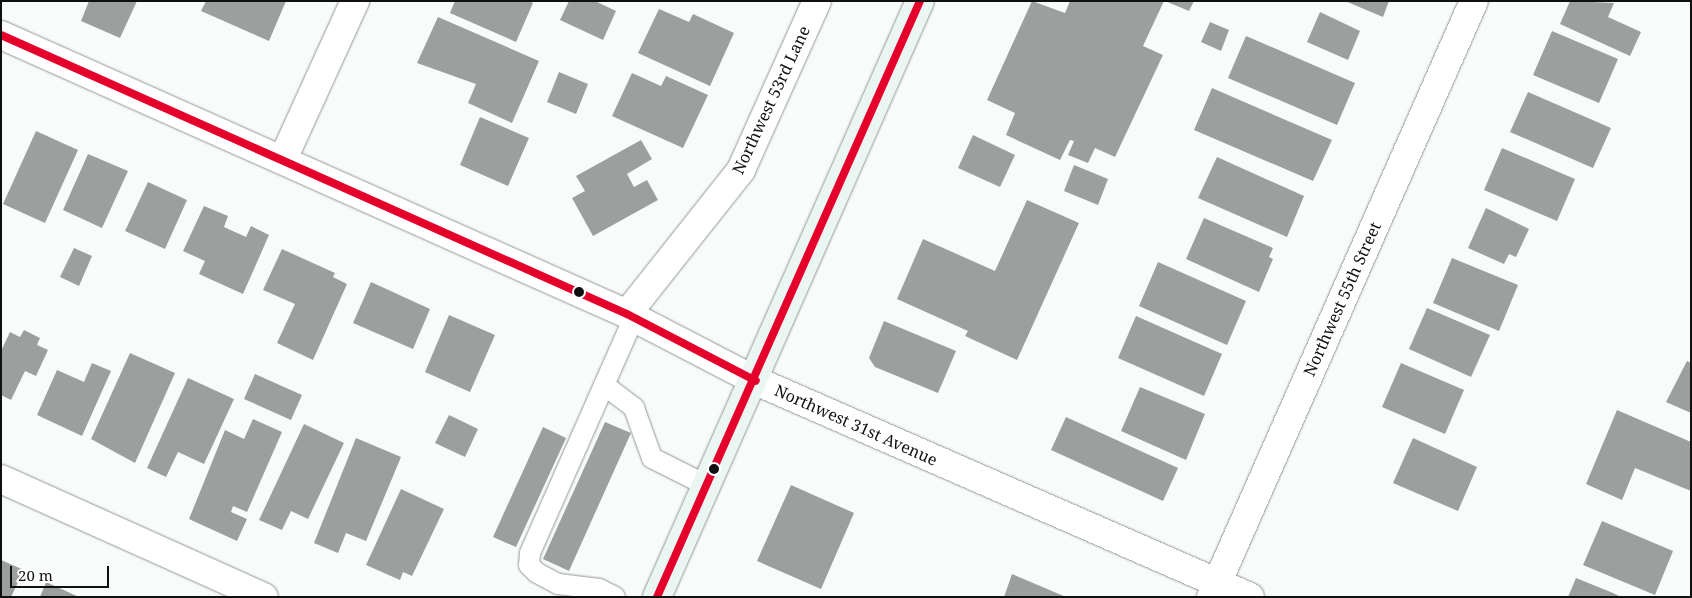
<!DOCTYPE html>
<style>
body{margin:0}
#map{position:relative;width:1692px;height:598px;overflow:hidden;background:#f7fcfb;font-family:"Noto Serif",serif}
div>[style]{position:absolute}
.building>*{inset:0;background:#9ba09e}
.roads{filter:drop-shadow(0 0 1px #949696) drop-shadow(0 0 1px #949696)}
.lane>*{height:20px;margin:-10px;padding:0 10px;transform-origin:10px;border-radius:10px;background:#fefffe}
.street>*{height:28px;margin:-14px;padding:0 14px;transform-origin:14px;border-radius:14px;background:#fefffe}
.secondary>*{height:28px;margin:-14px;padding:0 14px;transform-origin:14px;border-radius:14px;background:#ebf6f3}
.bus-1>*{height:8px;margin:-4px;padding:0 4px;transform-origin:4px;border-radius:4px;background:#e4002b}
.dots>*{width:14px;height:14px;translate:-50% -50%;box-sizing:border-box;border:2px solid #fff;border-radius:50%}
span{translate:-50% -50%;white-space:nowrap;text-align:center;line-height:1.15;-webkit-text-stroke:5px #fff;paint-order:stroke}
.street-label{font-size:16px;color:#101010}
.frame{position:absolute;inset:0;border:2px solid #101010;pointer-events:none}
.scale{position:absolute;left:10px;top:566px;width:99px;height:22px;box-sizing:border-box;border:2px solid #101010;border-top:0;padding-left:6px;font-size:15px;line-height:18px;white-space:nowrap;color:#101010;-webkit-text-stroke:4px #fff;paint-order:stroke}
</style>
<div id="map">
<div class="building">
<i style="clip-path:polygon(89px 1px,137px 1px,120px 38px,81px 21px)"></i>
<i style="clip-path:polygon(206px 1px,286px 1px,269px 41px,201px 11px)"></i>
<i style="clip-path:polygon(455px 1px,529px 1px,533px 3px,516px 42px,450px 13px)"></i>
<i style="clip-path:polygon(569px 1px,595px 1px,616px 11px,603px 40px,560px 20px)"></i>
<i style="clip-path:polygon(1032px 1px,1065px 13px,1070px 1px,1164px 1px,1143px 46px,1163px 55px,1115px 157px,1095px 148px,1088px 163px,1068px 155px,1074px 141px,1070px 140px,1060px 160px,1006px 135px,1015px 113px,987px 100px)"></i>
<i style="clip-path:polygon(1165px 1px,1194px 1px,1189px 11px)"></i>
<i style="clip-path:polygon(1345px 1px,1389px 1px,1383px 17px)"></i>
<i style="clip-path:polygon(1570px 1px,1614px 3px,1608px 17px,1641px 32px,1630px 56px,1560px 24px)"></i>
<i style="clip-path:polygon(659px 9px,689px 22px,693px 14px,734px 33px,710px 86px,638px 53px)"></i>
<i style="clip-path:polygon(1320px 12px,1360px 31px,1348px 60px,1307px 42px)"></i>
<i style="clip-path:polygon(438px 17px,539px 61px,512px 123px,468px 103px,476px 84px,417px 63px)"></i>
<i style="clip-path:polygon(1210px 22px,1229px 30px,1221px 51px,1201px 42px)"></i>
<i style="clip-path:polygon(1552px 31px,1618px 59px,1599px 103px,1533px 75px)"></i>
<i style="clip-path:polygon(1246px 36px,1355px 83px,1337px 125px,1228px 78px)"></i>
<i style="clip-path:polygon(559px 72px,588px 84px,576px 114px,547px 102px)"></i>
<i style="clip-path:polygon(632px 73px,661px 86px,666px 76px,708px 95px,683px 148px,612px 116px)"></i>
<i style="clip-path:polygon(1212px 88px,1332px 140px,1313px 181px,1194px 130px)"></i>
<i style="clip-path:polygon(1528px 92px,1611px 128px,1593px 168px,1510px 132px)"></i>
<i style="clip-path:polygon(480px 117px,529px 138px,508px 186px,460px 165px)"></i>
<i style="clip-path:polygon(36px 131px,78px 150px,45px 223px,3px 204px)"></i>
<i style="clip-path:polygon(973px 135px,1015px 155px,1000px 187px,958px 168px)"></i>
<i style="clip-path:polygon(641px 140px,652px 159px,627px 174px,634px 187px,647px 180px,658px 200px,593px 236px,572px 198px,585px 191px,576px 176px)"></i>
<i style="clip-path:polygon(1502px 148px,1575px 179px,1557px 221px,1484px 190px)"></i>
<i style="clip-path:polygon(88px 154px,128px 171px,102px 228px,63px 210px)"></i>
<i style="clip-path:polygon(1217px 157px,1304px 196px,1287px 237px,1198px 198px)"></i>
<i style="clip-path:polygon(1074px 165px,1108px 179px,1098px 205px,1064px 191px)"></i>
<i style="clip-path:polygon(148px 182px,187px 200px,165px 249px,125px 231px)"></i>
<i style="clip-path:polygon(1027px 200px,1079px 223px,1017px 360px,965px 336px,968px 331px,897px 299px,923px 239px,995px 271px)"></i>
<i style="clip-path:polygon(204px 206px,228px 216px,224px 227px,246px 237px,251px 226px,269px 235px,243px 294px,199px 274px,205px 261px,183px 251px)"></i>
<i style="clip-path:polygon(1486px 208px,1529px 229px,1516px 257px,1509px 254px,1504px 264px,1468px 248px)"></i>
<i style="clip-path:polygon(1204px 218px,1273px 248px,1269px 257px,1273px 259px,1259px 292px,1186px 259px)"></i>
<i style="clip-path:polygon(74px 248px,92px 256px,79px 286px,60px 277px)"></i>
<i style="clip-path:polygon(282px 249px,335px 273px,333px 277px,347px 284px,313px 360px,277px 343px,295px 304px,263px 290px)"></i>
<i style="clip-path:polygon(1452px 258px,1518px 285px,1499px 331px,1433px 303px)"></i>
<i style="clip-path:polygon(1158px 262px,1246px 301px,1227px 345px,1139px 306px)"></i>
<i style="clip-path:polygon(371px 282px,430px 309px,413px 349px,353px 323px)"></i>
<i style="clip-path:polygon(1427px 308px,1490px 335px,1471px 377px,1409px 349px)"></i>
<i style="clip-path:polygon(449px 315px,495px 335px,470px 392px,425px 372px)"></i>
<i style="clip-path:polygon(1136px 316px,1222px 354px,1204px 396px,1118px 358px)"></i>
<i style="clip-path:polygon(884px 321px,956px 351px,938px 393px,875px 367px,869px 358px)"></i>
<i style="clip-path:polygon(24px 330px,40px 338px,37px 345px,48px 350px,36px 376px,25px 371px,11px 400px,1px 395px,1px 351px,10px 332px,20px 337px)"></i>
<i style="clip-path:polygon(130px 353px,175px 373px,135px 463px,91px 439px)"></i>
<i style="clip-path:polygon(1687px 361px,1691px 363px,1691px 413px,1666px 402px)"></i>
<i style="clip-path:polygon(92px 363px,111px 371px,82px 436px,37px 415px,57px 370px,84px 382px)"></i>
<i style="clip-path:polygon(1401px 363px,1464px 390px,1445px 434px,1382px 407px)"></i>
<i style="clip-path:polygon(255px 374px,302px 395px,291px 420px,244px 399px)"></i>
<i style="clip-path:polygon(188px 378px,234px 399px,204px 464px,178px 452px,166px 477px,147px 468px)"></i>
<i style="clip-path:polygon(1140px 387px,1205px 414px,1186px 460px,1121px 431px)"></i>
<i style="clip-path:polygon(1617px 410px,1691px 442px,1691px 491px,1635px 468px,1622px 500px,1586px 484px)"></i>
<i style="clip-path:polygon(449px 415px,478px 429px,465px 457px,435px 443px)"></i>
<i style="clip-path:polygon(1066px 417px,1178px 468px,1163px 501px,1051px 450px)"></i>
<i style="clip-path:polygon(253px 419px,282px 432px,247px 512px,233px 506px,231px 512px,247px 519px,237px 541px,189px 519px,225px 430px,244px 439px)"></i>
<i style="clip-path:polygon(605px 422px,631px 433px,569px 571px,543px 559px)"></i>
<i style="clip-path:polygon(304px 424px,344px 443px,308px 519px,291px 511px,282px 530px,259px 520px)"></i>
<i style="clip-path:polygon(543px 427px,566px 438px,516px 547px,493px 537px)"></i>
<i style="clip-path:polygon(356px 438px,401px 457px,366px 541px,346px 533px,338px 553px,314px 543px)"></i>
<i style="clip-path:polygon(1413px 438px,1477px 467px,1458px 511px,1393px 483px)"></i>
<i style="clip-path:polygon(791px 485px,854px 513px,821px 589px,757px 561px)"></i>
<i style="clip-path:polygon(401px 489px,444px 509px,412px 576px,403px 572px,400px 580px,366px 565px)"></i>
<i style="clip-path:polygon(1602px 521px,1673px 551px,1655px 595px,1583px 565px)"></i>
<i style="clip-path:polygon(1px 560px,24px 570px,11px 597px,1px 597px)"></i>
<i style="clip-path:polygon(1012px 574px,1066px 597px,1004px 597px)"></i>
<i style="clip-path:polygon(1576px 578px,1613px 593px,1621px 597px,1568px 597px)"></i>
<i style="clip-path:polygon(46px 582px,79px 597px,40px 597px)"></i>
</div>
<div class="roads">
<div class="lane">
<i style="left:604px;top:385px;width:38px;rotate:37deg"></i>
<i style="left:634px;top:408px;width:53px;rotate:70.2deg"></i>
<i style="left:652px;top:458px;width:63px;rotate:26.6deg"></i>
<i style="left:615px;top:597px;width:18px;rotate:-153deg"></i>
<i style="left:599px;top:589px;width:41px;rotate:-173deg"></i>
<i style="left:558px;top:584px;width:24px;rotate:-152deg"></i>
<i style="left:537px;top:573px;width:11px;rotate:-135deg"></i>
<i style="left:529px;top:565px;width:12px;rotate:-85deg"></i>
<i style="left:530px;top:553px;width:258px;rotate:-66.2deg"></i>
</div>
<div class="street">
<i style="left:1px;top:35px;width:685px;rotate:24.02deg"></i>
<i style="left:627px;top:314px;width:145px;rotate:27.4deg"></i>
<i style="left:756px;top:381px;width:539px;rotate:23.62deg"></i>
<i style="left:283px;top:159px;width:174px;rotate:-65.5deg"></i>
<i style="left:627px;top:314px;width:184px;rotate:-51.6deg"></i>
<i style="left:741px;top:170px;width:185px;rotate:-65.8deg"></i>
<i style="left:1px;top:479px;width:288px;rotate:24.2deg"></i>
<i style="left:1211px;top:597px;width:651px;rotate:-66.19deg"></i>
</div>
<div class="secondary">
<i style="left:657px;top:597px;width:651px;rotate:-66.19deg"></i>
</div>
</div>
<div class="bus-1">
<i style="left:1px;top:35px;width:685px;rotate:24.02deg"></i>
<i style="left:627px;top:314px;width:145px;rotate:27.4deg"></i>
<i style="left:657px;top:597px;width:651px;rotate:-66.19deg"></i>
</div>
<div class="dots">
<i style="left:579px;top:292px;background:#101010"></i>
<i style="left:714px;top:469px;background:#101010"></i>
</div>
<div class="street-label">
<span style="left:771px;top:100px;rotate:-65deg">Northwest 53rd Lane</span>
<span style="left:1342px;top:299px;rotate:-66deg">Northwest 55th Street</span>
<span style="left:856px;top:425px;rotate:24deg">Northwest 31st Avenue</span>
</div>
<div class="frame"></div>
<div class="scale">20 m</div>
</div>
